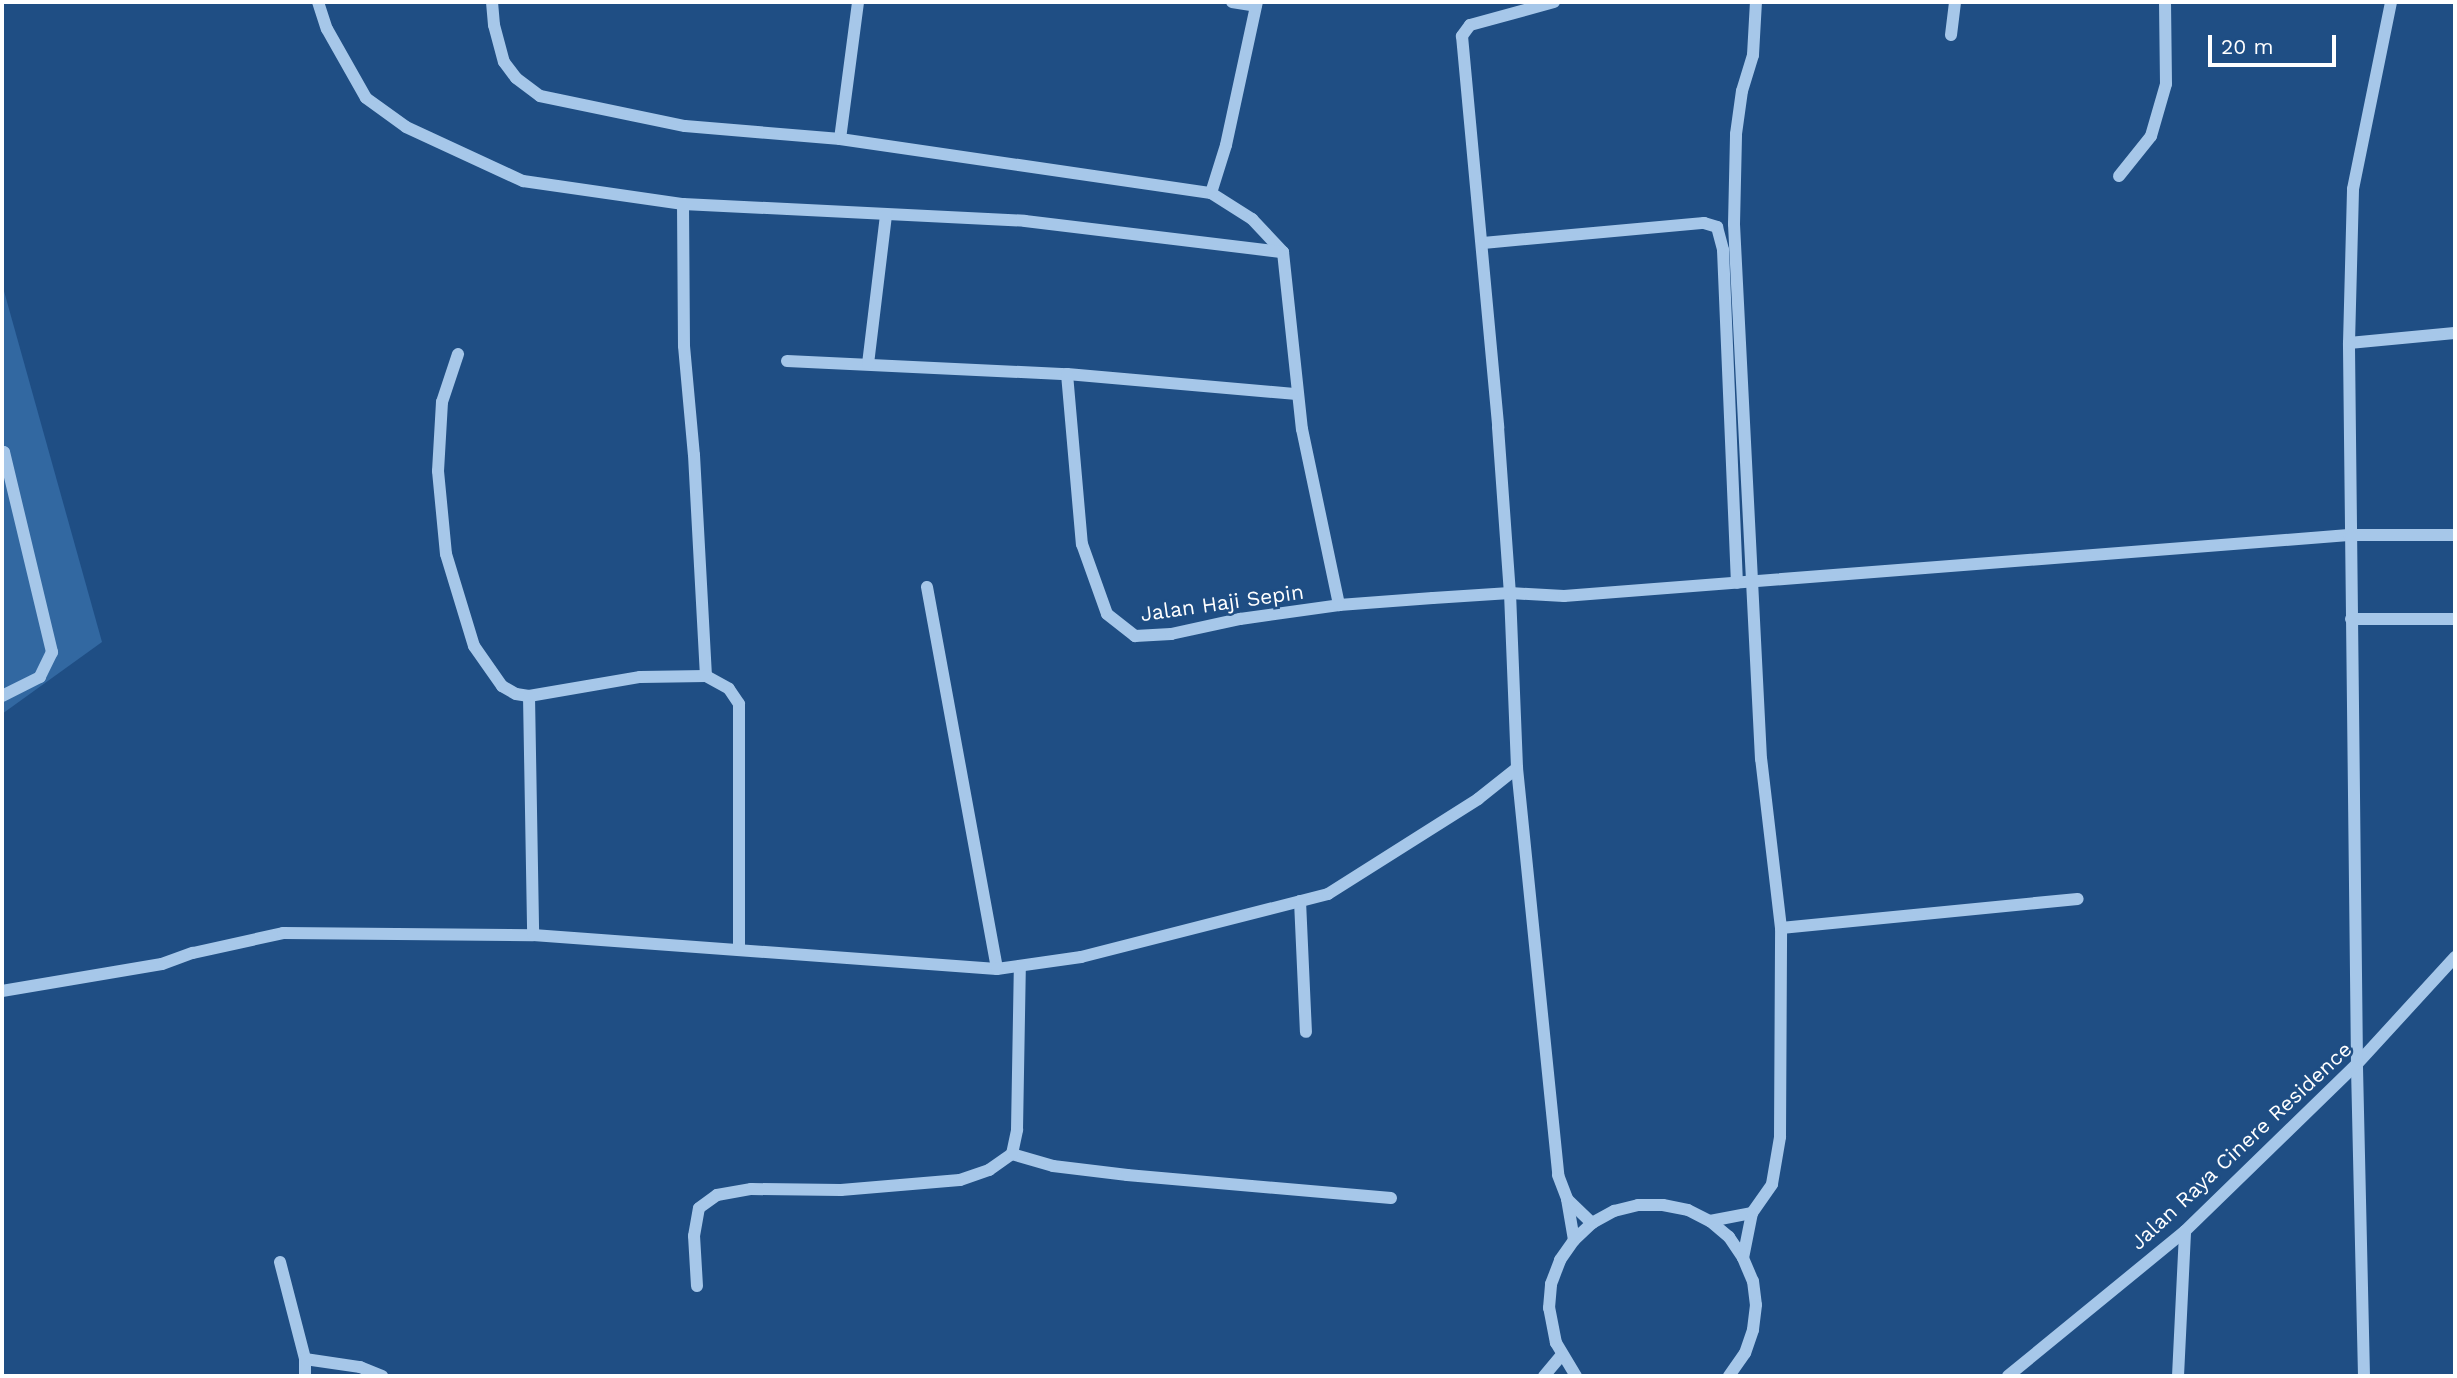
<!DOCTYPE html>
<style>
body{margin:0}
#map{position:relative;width:2457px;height:1378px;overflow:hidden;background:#1f4e84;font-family:"Work Sans",sans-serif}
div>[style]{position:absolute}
.green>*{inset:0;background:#3268a1}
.minor>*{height:12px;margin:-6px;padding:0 6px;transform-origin:6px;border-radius:6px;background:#a6c7e9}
span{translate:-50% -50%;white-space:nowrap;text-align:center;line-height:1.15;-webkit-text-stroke:5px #1f4e84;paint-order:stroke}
.street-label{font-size:21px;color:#fff}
.frame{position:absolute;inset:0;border:4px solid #fff;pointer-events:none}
.scale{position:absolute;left:2208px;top:35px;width:128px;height:32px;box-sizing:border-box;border:4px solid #fff;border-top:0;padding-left:9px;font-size:21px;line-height:24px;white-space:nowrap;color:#fff;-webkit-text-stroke:5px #1f4e84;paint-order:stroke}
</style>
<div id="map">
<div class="green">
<i style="clip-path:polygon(2px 284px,102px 642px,2px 714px)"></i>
</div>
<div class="minor">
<i style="left:318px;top:2px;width:28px;rotate:72deg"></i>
<i style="left:327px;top:29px;width:79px;rotate:60.5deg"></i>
<i style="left:366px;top:98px;width:49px;rotate:35.9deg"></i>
<i style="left:406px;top:127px;width:129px;rotate:24.8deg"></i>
<i style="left:523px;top:181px;width:162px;rotate:8.2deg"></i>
<i style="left:683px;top:204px;width:142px;rotate:89.6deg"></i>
<i style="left:684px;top:346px;width:109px;rotate:84.8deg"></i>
<i style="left:694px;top:455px;width:221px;rotate:86.9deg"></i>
<i style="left:492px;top:2px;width:23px;rotate:85deg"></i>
<i style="left:494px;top:25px;width:38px;rotate:75deg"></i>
<i style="left:504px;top:62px;width:20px;rotate:53deg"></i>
<i style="left:516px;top:78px;width:30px;rotate:37deg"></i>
<i style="left:540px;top:96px;width:148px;rotate:11.7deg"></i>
<i style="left:685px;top:126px;width:156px;rotate:4.8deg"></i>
<i style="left:840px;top:139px;width:375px;rotate:8.3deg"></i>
<i style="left:1211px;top:193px;width:50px;rotate:-72.6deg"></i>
<i style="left:1226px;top:145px;width:146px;rotate:-77.8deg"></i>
<i style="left:1232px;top:2px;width:24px;rotate:9deg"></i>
<i style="left:1554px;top:2px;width:87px;rotate:164.7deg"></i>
<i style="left:1470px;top:25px;width:14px;rotate:126deg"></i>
<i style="left:1462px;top:36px;width:393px;rotate:84.7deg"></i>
<i style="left:1498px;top:427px;width:166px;rotate:85.9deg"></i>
<i style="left:1510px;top:593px;width:175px;rotate:87.7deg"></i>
<i style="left:1517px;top:768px;width:409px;rotate:84.2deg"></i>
<i style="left:1558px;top:1175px;width:26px;rotate:69deg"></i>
<i style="left:1567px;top:1199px;width:42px;rotate:80.3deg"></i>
<i style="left:1951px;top:35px;width:33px;rotate:-83deg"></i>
<i style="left:840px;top:139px;width:138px;rotate:-82.5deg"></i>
<i style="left:2119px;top:176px;width:51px;rotate:-51.3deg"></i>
<i style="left:2151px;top:136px;width:54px;rotate:-73.9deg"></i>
<i style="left:2166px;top:84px;width:82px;rotate:-90.7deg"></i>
<i style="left:1211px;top:193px;width:49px;rotate:32.4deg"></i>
<i style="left:1252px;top:219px;width:45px;rotate:46.8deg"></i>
<i style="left:1283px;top:252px;width:178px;rotate:83.9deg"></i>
<i style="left:1302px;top:429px;width:180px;rotate:78.1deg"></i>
<i style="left:683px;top:204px;width:342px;rotate:2.8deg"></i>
<i style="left:1025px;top:221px;width:260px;rotate:6.9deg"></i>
<i style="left:1483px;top:243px;width:222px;rotate:-5.2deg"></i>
<i style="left:1704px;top:223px;width:14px;rotate:17deg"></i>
<i style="left:1717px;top:227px;width:24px;rotate:75deg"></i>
<i style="left:1723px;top:250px;width:333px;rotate:87.6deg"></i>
<i style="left:2349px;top:343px;width:106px;rotate:-5.4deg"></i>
<i style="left:458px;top:354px;width:51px;rotate:108.4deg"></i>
<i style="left:442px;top:402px;width:69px;rotate:93.3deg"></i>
<i style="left:438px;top:471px;width:83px;rotate:84.5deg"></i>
<i style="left:446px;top:554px;width:96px;rotate:73.1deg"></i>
<i style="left:474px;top:646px;width:49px;rotate:55deg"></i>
<i style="left:502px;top:686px;width:16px;rotate:30deg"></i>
<i style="left:516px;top:694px;width:13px;rotate:9deg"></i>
<i style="left:529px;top:696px;width:113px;rotate:-9.7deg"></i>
<i style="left:640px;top:677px;width:66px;rotate:-0.9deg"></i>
<i style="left:706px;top:676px;width:26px;rotate:29deg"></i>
<i style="left:729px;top:689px;width:18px;rotate:56deg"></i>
<i style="left:739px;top:704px;width:245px;rotate:90deg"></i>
<i style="left:787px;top:361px;width:280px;rotate:2.7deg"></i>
<i style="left:1067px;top:374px;width:231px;rotate:5deg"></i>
<i style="left:868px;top:364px;width:150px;rotate:-83.1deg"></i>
<i style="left:1067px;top:374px;width:171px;rotate:85deg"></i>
<i style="left:1082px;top:544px;width:74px;rotate:70.3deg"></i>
<i style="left:1107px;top:614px;width:36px;rotate:38deg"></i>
<i style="left:1135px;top:636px;width:36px;rotate:-3deg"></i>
<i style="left:1171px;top:634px;width:71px;rotate:-12.3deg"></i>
<i style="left:1240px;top:619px;width:100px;rotate:-8deg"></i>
<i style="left:1339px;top:605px;width:94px;rotate:-4.3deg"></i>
<i style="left:1433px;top:598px;width:77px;rotate:-3.7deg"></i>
<i style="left:1510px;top:593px;width:54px;rotate:3.2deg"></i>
<i style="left:1564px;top:596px;width:787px;rotate:-4.44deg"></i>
<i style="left:2349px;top:535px;width:106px"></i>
<i style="left:2px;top:453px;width:2px;rotate:-27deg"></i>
<i style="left:4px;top:452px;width:206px;rotate:76.5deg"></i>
<i style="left:52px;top:652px;width:28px;rotate:116deg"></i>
<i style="left:40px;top:677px;width:42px;rotate:153.4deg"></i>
<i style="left:927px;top:587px;width:388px;rotate:79.6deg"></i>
<i style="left:2351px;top:619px;width:104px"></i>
<i style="left:529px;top:696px;width:239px;rotate:89deg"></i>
<i style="left:1300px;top:901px;width:131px;rotate:87.4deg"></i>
<i style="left:1781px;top:928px;width:298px;rotate:-5.6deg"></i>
<i style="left:2px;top:991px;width:162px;rotate:-9.6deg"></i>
<i style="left:162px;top:964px;width:33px;rotate:-20deg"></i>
<i style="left:193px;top:953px;width:92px;rotate:-12.5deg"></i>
<i style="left:283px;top:933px;width:250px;rotate:0.5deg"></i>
<i style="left:533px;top:935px;width:465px;rotate:4.2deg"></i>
<i style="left:997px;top:969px;width:85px;rotate:-8.1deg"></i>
<i style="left:1081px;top:957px;width:255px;rotate:-14.3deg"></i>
<i style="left:1328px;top:894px;width:178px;rotate:-32.3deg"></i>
<i style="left:1478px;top:799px;width:50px;rotate:-38.5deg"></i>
<i style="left:1012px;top:1154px;width:43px;rotate:16.3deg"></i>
<i style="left:1053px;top:1166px;width:75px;rotate:6.9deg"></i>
<i style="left:1127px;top:1175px;width:265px;rotate:5deg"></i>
<i style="left:1567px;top:1199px;width:35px;rotate:44deg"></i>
<i style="left:1710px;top:1221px;width:43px;rotate:-10.8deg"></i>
<i style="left:1743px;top:1258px;width:46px;rotate:-78.7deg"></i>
<i style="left:1752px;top:1213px;width:35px;rotate:-55deg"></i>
<i style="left:1772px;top:1184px;width:48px;rotate:-80.3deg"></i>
<i style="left:1780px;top:1137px;width:209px;rotate:-89.7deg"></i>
<i style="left:1781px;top:928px;width:170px;rotate:-96.7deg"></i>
<i style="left:1761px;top:759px;width:536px;rotate:-92.89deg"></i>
<i style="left:1734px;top:224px;width:90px;rotate:-88.7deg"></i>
<i style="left:1736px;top:134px;width:43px;rotate:-82.1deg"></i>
<i style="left:1742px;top:91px;width:38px;rotate:-73deg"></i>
<i style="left:1753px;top:55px;width:53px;rotate:-86.8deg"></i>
<i style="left:280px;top:1262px;width:100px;rotate:75.5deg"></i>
<i style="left:305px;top:1359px;width:17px;rotate:90deg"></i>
<i style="left:697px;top:1286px;width:50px;rotate:-93.4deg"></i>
<i style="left:694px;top:1236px;width:28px;rotate:-80deg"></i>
<i style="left:699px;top:1208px;width:22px;rotate:-36deg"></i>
<i style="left:717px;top:1195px;width:35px;rotate:-10deg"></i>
<i style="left:751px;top:1189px;width:90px;rotate:0.6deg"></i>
<i style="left:841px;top:1190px;width:119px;rotate:-4.8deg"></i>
<i style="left:960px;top:1180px;width:31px;rotate:-19deg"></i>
<i style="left:989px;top:1170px;width:28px;rotate:-35deg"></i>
<i style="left:1012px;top:1154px;width:25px;rotate:-78deg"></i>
<i style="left:1017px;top:1130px;width:164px;rotate:-89deg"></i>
<i style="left:305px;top:1359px;width:56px;rotate:8.3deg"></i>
<i style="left:360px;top:1367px;width:24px;rotate:22deg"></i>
<i style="left:1544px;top:1376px;width:26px;rotate:-50deg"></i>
<i style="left:1576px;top:1376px;width:39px;rotate:-121deg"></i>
<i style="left:1556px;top:1343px;width:36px;rotate:-101deg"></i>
<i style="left:1549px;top:1308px;width:24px;rotate:-85deg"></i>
<i style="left:1551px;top:1284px;width:26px;rotate:-69deg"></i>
<i style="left:1560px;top:1260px;width:24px;rotate:-55deg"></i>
<i style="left:1574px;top:1240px;width:25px;rotate:-43deg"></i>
<i style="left:1592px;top:1223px;width:25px;rotate:-29deg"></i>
<i style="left:1614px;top:1211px;width:25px;rotate:-14deg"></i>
<i style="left:1638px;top:1205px;width:25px"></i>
<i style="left:1663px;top:1205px;width:25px;rotate:11deg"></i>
<i style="left:1688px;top:1210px;width:25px;rotate:27deg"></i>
<i style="left:1710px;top:1221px;width:25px;rotate:40deg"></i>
<i style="left:1729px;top:1237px;width:25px;rotate:56deg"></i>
<i style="left:1743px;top:1258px;width:25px;rotate:67deg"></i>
<i style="left:1753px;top:1281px;width:24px;rotate:83deg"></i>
<i style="left:1756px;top:1305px;width:25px;rotate:97deg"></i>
<i style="left:1753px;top:1330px;width:24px;rotate:109deg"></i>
<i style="left:1745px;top:1353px;width:28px;rotate:125deg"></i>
<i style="left:2008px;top:1376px;width:229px;rotate:-39.3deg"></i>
<i style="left:2185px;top:1231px;width:240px;rotate:-44.2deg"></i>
<i style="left:2357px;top:1064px;width:145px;rotate:-47.5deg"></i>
<i style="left:2178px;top:1376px;width:145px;rotate:-87.2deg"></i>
<i style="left:2364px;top:1376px;width:312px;rotate:-91.3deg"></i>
<i style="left:2357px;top:1064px;width:721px;rotate:-90.64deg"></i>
<i style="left:2349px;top:343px;width:154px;rotate:-88.5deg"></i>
<i style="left:2353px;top:189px;width:191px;rotate:-78.5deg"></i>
</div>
<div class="street-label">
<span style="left:1222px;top:603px;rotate:-8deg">Jalan Haji Sepin</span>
<span style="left:2241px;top:1146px;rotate:-43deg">Jalan Raya Cinere Residence</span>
</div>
<div class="frame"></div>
<div class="scale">20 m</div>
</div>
